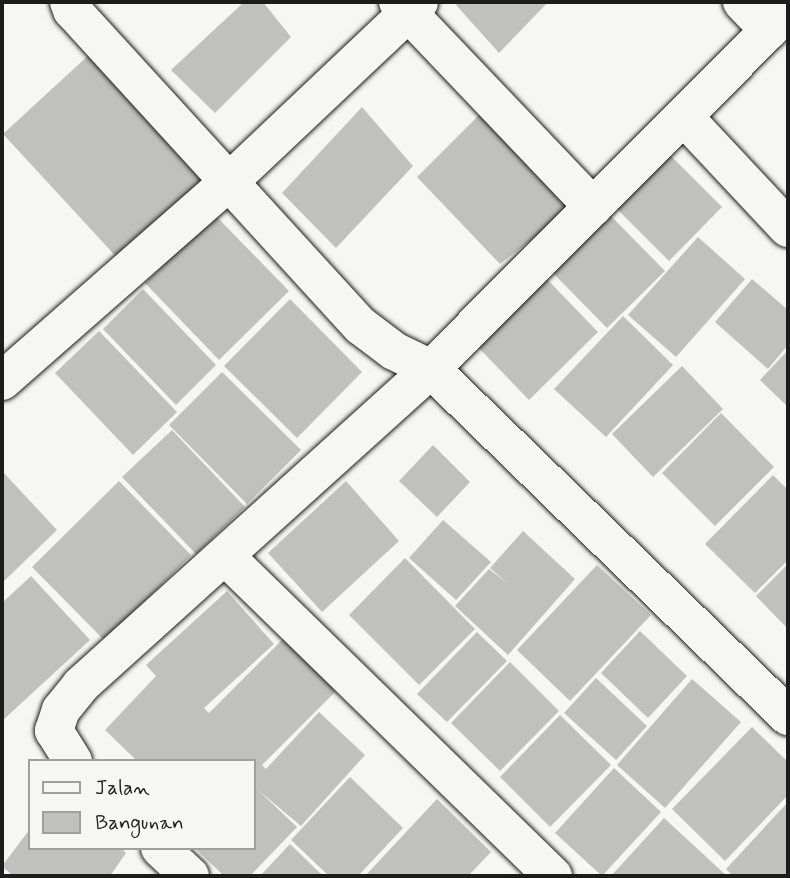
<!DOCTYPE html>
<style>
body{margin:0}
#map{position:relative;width:790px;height:878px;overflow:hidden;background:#f6f6f2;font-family:Mynerve,sans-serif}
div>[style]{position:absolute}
.building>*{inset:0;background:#c0c0bd}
.roads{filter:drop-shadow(0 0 2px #1c1c1c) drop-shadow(0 0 2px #1c1c1c)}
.street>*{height:38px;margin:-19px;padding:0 19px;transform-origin:19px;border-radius:19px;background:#f6f6f2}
span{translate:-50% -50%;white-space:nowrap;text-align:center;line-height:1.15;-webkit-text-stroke:5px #f6f6f2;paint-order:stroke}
.frame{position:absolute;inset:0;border:4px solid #1c1c1c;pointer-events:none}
.legend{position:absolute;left:28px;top:759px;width:228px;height:91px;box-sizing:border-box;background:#f6f6f2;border:2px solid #9f9f9c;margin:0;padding:9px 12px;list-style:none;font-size:21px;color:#1c1c1c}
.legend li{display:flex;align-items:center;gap:14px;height:35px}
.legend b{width:35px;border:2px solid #9f9f9c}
</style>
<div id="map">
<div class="building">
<i style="clip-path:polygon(244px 2px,263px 2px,291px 37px,215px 113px,171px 70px)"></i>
<i style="clip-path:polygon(459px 2px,548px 2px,499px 53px,456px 5px)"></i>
<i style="clip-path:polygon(92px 52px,211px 181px,122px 263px,3px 134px)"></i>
<i style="clip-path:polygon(362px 107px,413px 166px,336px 248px,282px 193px)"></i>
<i style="clip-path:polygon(484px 110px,570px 210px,500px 264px,417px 177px)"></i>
<i style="clip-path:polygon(669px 154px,722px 207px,669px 261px,616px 208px)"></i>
<i style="clip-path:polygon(607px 212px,665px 271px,607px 328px,549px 269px)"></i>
<i style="clip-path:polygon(215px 215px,289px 291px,219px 360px,145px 283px)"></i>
<i style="clip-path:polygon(698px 237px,745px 279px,676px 357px,628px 315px)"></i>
<i style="clip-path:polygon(540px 272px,598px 332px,529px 400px,471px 340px)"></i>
<i style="clip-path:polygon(752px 279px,788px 310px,788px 345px,768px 369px,715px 322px)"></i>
<i style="clip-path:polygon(143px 289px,216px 365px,176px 405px,103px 329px)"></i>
<i style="clip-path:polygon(290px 299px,362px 372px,297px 438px,224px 366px)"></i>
<i style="clip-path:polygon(623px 316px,673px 365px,606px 437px,554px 389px)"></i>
<i style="clip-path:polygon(99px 331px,177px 412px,133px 455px,55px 373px)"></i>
<i style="clip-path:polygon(788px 350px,788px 407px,760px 380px)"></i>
<i style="clip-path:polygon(682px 366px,723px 409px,653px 477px,612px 434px)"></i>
<i style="clip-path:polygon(222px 372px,301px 450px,247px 504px,169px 425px)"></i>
<i style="clip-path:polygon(721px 413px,774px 467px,715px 526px,662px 473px)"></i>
<i style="clip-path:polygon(172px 430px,245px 507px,196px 554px,122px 477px)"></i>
<i style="clip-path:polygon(433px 445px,470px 482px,437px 517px,399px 481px)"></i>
<i style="clip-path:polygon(2px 471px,57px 530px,2px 583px)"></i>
<i style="clip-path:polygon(773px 475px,788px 490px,788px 560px,755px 593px,705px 544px)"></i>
<i style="clip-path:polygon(119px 481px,191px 555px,105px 641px,32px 567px)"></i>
<i style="clip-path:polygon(346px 481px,399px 541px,322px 612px,268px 553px)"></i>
<i style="clip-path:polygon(443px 520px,491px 562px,456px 600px,409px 558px)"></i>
<i style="clip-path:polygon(523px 531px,575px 579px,508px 655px,455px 606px,489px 569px,508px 584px,490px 568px)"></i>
<i style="clip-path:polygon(405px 558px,475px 629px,419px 685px,349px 615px)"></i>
<i style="clip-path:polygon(788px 564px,788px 629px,756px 596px)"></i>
<i style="clip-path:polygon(597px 565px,651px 615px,570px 701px,517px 650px)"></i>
<i style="clip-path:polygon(31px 576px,90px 640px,2px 721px,2px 603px)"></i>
<i style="clip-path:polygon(227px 591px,274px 644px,204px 708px,209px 713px,284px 638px,336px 691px,262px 765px,266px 769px,319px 712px,365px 755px,301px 826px,258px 790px,297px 827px,250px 876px,224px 876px,195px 848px,254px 848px,254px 761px,137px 761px,105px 730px,156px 676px,146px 665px)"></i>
<i style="clip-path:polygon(640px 631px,687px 676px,648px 718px,601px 673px)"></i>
<i style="clip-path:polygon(477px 632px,507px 661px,447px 722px,417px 694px)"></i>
<i style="clip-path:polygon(510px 662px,559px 711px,500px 771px,451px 723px)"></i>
<i style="clip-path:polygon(596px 678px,647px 726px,616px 760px,564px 713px)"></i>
<i style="clip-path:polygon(692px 679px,741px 722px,665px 808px,617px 765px)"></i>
<i style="clip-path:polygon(560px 715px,611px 765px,550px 827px,500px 777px)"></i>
<i style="clip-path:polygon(752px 727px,788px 762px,788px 795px,725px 861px,672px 809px)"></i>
<i style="clip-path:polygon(614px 768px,661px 812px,602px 876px,555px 833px)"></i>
<i style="clip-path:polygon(350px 777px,403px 828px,358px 876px,329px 876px,291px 840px)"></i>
<i style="clip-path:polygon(437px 799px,491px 852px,468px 876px,365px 876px)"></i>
<i style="clip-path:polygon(788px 802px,788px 876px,733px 876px,726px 869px)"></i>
<i style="clip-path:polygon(664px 818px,715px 865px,727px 876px,611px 876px)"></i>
<i style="clip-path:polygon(30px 829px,30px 848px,121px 848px,126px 853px,110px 876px,13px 876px,2px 866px)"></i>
<i style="clip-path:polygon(290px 844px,323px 876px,260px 876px)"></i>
</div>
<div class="roads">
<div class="street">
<i style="left:69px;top:2px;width:9px;rotate:69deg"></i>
<i style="left:72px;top:10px;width:428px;rotate:47.6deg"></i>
<i style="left:361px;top:326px;width:41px;rotate:37.1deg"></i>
<i style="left:394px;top:351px;width:41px;rotate:25.9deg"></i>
<i style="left:431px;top:369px;width:498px;rotate:44.2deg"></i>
<i style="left:398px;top:2px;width:283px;rotate:46.4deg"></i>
<i style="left:742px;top:2px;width:39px;rotate:46deg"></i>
<i style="left:684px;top:117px;width:152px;rotate:46.9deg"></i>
<i style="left:2px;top:381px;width:303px;rotate:-41.3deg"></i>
<i style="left:230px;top:181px;width:260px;rotate:-43.4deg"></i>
<i style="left:226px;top:557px;width:457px;rotate:44.3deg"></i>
<i style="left:73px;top:761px;width:36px;rotate:-122deg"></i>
<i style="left:54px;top:731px;width:22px;rotate:-72deg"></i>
<i style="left:61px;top:710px;width:32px;rotate:-51deg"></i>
<i style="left:81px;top:685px;width:472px;rotate:-42.1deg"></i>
<i style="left:431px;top:369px;width:506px;rotate:-45.08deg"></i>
<i style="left:160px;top:848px;width:41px;rotate:43deg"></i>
</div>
</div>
<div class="frame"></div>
<ul class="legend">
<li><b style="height:9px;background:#f6f6f2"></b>Jalan</li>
<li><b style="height:19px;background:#c0c0bd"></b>Bangunan</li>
</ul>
</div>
